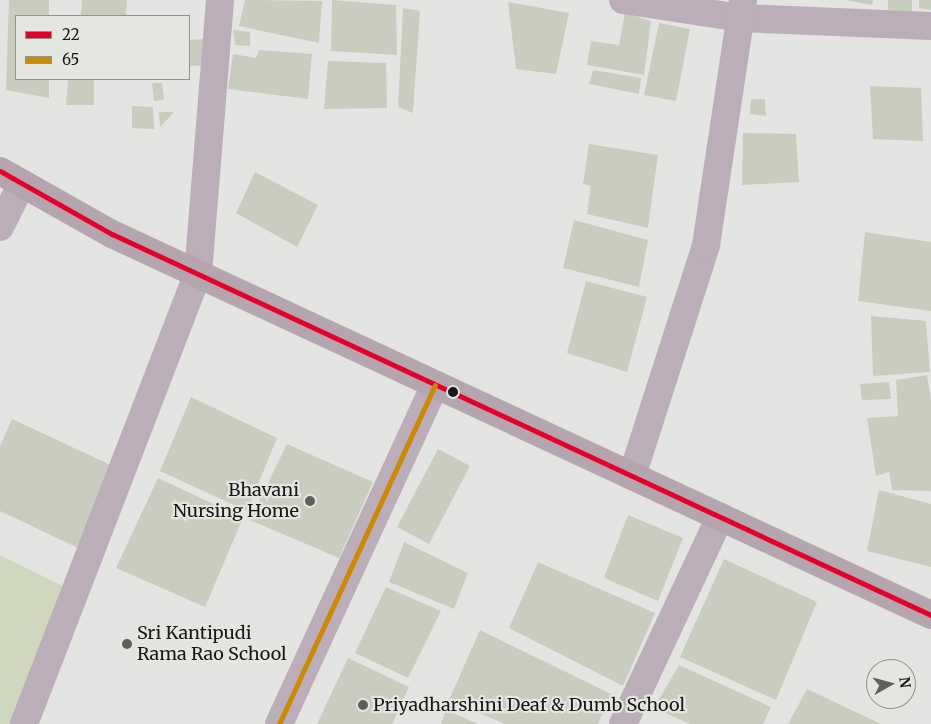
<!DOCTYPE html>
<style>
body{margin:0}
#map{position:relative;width:931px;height:724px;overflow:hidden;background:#e4e5e2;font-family:Merriweather,serif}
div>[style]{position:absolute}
.green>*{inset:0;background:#cfd8be}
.building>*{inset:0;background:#c8cdbf}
.street>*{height:28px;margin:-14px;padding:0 14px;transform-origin:14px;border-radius:14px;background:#bbaeb8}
.primary>*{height:28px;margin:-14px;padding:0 14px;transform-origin:14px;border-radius:14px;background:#b4a5af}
.bus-1>*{height:5px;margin:-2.5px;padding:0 2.5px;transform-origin:2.5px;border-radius:2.5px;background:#e4002b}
.bus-2>*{height:5px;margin:-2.5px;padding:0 2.5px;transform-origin:2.5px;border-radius:2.5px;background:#ca8a05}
.dots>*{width:14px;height:14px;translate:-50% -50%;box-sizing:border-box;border:2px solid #e4e6e1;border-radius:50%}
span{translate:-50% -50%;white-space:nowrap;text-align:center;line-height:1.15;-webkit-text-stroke:4.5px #e4e6e1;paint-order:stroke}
.poi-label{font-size:18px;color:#181917}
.right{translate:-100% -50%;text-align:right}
.left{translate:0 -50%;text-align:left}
.legend{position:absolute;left:15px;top:15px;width:175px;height:65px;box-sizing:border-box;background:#e4e6e1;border:1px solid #929490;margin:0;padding:6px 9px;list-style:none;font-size:15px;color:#181917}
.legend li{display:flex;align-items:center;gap:10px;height:25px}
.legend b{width:25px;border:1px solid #929490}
.north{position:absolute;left:866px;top:659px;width:50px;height:50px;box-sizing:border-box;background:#e4e6e1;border:1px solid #929490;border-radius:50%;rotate:83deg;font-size:14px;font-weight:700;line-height:20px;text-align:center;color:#181917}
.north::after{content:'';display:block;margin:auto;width:18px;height:22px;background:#5f605e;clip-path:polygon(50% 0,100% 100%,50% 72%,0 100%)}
</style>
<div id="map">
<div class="green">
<i style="clip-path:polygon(0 555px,71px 590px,14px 724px,0 724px)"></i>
</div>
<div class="building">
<i style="clip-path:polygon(9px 0,49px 0,49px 16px,16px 16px,16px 79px,49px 79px,49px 98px,6px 90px)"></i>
<i style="clip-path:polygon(82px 0,127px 0,126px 16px,81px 16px)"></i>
<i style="clip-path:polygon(245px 0,322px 1px,319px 43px,239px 26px)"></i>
<i style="clip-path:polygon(332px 0,396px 5px,397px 55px,331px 51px)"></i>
<i style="clip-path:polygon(845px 0,873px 0,872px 5px)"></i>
<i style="clip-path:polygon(888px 0,912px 0,912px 12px,888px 10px)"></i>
<i style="clip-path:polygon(919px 0,931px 0,931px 10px,919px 8px)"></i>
<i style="clip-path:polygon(508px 2px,569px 13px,556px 74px,516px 69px)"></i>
<i style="clip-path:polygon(403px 8px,420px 11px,413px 113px,398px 107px)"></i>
<i style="clip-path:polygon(625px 13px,651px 21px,644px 75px,587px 65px,591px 41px,619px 45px)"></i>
<i style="clip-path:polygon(659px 23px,690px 29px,676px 101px,644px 95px)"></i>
<i style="clip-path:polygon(233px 30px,250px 32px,250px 46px,235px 45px)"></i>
<i style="clip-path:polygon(206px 39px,207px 65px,189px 66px,189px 40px)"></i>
<i style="clip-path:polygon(259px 50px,312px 54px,308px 99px,228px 89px,233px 54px,256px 58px)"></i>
<i style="clip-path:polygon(328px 61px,386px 63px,387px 108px,324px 109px)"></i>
<i style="clip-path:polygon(593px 70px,641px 78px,639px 94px,589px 84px)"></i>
<i style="clip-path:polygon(68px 79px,94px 79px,94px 105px,66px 105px)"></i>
<i style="clip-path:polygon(152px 83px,162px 83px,164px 100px,154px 101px)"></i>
<i style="clip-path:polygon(870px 86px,921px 88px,923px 141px,873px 139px)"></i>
<i style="clip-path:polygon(751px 99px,765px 99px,766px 116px,750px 114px)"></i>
<i style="clip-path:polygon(132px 106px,153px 107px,154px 129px,132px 128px)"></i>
<i style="clip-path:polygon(159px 112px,174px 112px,160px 127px)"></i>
<i style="clip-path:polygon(743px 133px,796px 134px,799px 182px,742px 185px)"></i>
<i style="clip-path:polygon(589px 144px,658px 155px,648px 228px,587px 214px,591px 186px,583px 184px)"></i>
<i style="clip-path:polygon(255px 172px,318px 205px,297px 247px,236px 213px)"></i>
<i style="clip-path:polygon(574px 220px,648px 240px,639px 287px,563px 268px)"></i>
<i style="clip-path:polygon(865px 232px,931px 242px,931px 311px,858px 301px)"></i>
<i style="clip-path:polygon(586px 281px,647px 297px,627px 372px,567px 353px)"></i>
<i style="clip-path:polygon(871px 316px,926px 321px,930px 372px,873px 376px)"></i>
<i style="clip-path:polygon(927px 375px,931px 400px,931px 491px,892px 490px,889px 472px,876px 476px,867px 418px,898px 416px,896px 380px)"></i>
<i style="clip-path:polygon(889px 382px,891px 399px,862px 400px,860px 384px)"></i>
<i style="clip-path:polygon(191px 397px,277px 438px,247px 511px,160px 471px)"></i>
<i style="clip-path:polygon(12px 419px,115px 467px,78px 548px,0 511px,0 446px)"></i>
<i style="clip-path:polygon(287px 444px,373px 482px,339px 558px,250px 520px)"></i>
<i style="clip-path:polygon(438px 449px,470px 466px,429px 544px,397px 527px)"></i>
<i style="clip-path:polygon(158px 478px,243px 518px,205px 607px,116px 568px)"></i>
<i style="clip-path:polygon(879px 490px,931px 504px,931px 567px,867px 551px)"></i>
<i style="clip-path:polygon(628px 515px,683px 538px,658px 601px,604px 578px)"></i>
<i style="clip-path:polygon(404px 542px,468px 573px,454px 609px,389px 582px)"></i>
<i style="clip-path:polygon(724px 559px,817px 602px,776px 700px,680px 657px)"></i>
<i style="clip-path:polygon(538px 562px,655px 613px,623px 686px,509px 628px)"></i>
<i style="clip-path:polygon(386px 587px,441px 611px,408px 678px,355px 653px)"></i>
<i style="clip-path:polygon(480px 630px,611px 694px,598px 724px,505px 724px,449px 700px)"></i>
<i style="clip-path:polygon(348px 658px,409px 687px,392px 724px,317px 724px)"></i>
<i style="clip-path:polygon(679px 665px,771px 707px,763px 724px,690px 724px,654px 708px)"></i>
<i style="clip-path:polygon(807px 689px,881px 724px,788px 724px)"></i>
<i style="clip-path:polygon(446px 710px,478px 724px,441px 724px)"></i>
</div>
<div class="street">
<i style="left:623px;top:0;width:119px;rotate:8.7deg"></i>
<i style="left:741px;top:18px;width:190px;rotate:2.4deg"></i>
<i style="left:0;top:227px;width:49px;rotate:-63.4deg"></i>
<i style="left:632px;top:476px;width:243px;rotate:-72.2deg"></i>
<i style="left:706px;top:245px;width:248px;rotate:-81.4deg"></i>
<i style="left:24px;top:724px;width:482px;rotate:-68.9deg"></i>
<i style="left:198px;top:274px;width:275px;rotate:-85.4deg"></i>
<i style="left:279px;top:724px;width:373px;rotate:-65.3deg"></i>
<i style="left:623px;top:724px;width:229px;rotate:-64.9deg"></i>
</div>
<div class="primary">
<i style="left:0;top:171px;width:129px;rotate:29.4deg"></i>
<i style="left:112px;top:234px;width:903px;rotate:24.95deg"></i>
</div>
<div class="bus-1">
<i style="left:0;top:171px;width:129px;rotate:29.4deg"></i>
<i style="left:112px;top:234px;width:903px;rotate:24.95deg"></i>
</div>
<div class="bus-2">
<i style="left:279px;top:724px;width:373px;rotate:-65.3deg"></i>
</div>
<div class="dots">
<i style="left:453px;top:392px;background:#181917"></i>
<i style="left:310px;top:501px;background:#5f605e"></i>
<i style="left:127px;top:644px;background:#5f605e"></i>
<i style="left:363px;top:705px;background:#5f605e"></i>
</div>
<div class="poi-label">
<span class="right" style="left:299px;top:501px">Bhavani<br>Nursing Home</span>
<span class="left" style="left:137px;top:644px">Sri Kantipudi<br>Rama Rao School</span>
<span class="left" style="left:373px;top:705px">Priyadharshini Deaf &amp; Dumb School</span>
</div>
<ul class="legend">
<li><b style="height:6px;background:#e4002b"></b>22</li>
<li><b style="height:6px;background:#ca8a05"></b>65</li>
</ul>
<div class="north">N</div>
</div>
